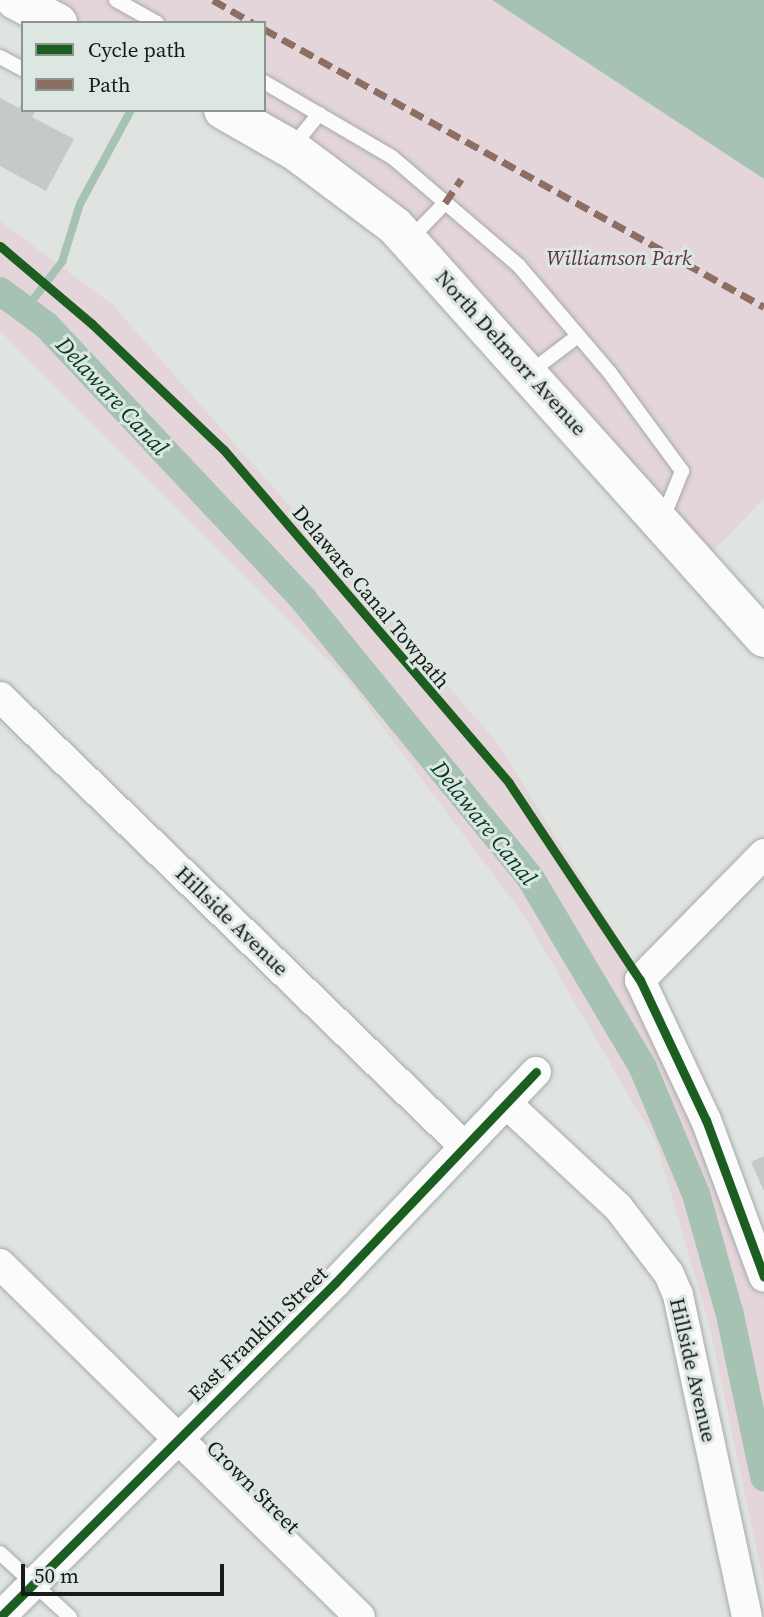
<!DOCTYPE html>
<style>
body{margin:0}
#map{position:relative;width:764px;height:1617px;overflow:hidden;background:#dfe4e1;font-family:"Source Serif 4",serif}
div>[style]{position:absolute}
.green>*{inset:0;background:#e4d5da}
.water>*{inset:0;background:#a6c2b3}
.stream>*{height:8px;margin:-4px;padding:0 4px;transform-origin:4px;border-radius:4px;background:#a6c2b3}
.canal>*{height:28px;margin:-14px;padding:0 14px;transform-origin:14px;border-radius:14px;background:#a6c2b3}
.building>*{inset:0;background:#c6cac7}
.roads{filter:drop-shadow(0 0 2px #a6aaa8) drop-shadow(0 0 2px #a6aaa8)}
.service>*{height:14px;margin:-7px;padding:0 7px;transform-origin:7px;border-radius:7px;background:#fafbfa}
.minor>*{height:30px;margin:-15px;padding:0 15px;transform-origin:15px;border-radius:15px;background:#fafbfa}
.secondary>*{height:38px;margin:-19px;padding:0 19px;transform-origin:19px;border-radius:19px;background:#fafbfa}
.quiet>*{height:7px;margin-top:-3.5px;transform-origin:0;background:repeating-linear-gradient(90deg,#8d6e63 0 14px,transparent 0 21px)}
.cycleway>*{height:9px;margin:-4.5px;padding:0 4.5px;transform-origin:4.5px;border-radius:4.5px;background:#1b5e20}
span{translate:-50% -50%;white-space:nowrap;text-align:center;line-height:1.15;-webkit-text-stroke:6px #dce7e1;paint-order:stroke}
.park-label{font-size:21px;color:#633048;font-style:italic}
.street-label{font-size:21px;color:#171b19}
.water-label{font-size:23px;color:#063925;font-style:italic}
.legend{position:absolute;left:21px;top:21px;width:245px;height:91px;box-sizing:border-box;background:#dce7e1;border:2px solid #8d9591;margin:0;padding:9px 12px;list-style:none;font-size:21px;color:#171b19}
.legend li{display:flex;align-items:center;gap:14px;height:35px}
.legend b{width:35px;border:2px solid #8d9591}
.scale{position:absolute;left:21px;top:1564px;width:203px;height:32px;box-sizing:border-box;border:4px solid #171b19;border-top:0;padding-left:9px;font-size:21px;line-height:24px;white-space:nowrap;color:#171b19;-webkit-text-stroke:5px #dce7e1;paint-order:stroke}
</style>
<div id="map">
<div class="green">
<i style="clip-path:polygon(16px 0,492px 0,764px 179px,764px 499px,699px 565px,418px 251px,210px 110px,264px 110px,264px 23px,59px 23px)"></i>
<i style="clip-path:polygon(0 221px,112px 304px,496px 741px,667px 1016px,764px 1281px,764px 1585px,709px 1324px,656px 1142px,525px 917px,347px 679px,0 331px)"></i>
</div>
<div class="water">
<i style="clip-path:polygon(492px 0,764px 0,764px 179px)"></i>
</div>
<div class="stream">
<i style="left:25px;top:310px;width:61px;rotate:-52.4deg"></i>
<i style="left:62px;top:262px;width:61px;rotate:-72.8deg"></i>
<i style="left:80px;top:204px;width:107px;rotate:-61.5deg"></i>
</div>
<div class="canal">
<i style="left:0;top:291px;width:57px;rotate:36.5deg"></i>
<i style="left:46px;top:325px;width:376px;rotate:46.8deg"></i>
<i style="left:303px;top:599px;width:361px;rotate:50.8deg"></i>
<i style="left:531px;top:879px;width:220px;rotate:59.3deg"></i>
<i style="left:643px;top:1068px;width:137px;rotate:67.2deg"></i>
<i style="left:696px;top:1194px;width:126px;rotate:74.3deg"></i>
<i style="left:730px;top:1315px;width:166px;rotate:78.1deg"></i>
</div>
<div class="building">
<i style="clip-path:polygon(0 98px,19px 108px,23px 101px,23px 110px,36px 110px,32px 117px,74px 139px,46px 191px,0 166px)"></i>
<i style="clip-path:polygon(764px 1156px,764px 1191px,751px 1162px)"></i>
</div>
<div class="roads">
<div class="service">
<i style="left:116px;top:0;width:47px;rotate:29.3deg"></i>
<i style="left:0;top:57px;width:26px;rotate:28deg"></i>
<i style="left:264px;top:82px;width:148px;rotate:30.4deg"></i>
<i style="left:392px;top:157px;width:167px;rotate:40.6deg"></i>
<i style="left:519px;top:266px;width:140px;rotate:49.6deg"></i>
<i style="left:610px;top:373px;width:122px;rotate:53.7deg"></i>
<i style="left:682px;top:471px;width:51px;rotate:112deg"></i>
<i style="left:292px;top:147px;width:43px;rotate:-50.7deg"></i>
<i style="left:410px;top:239px;width:50px;rotate:-45.8deg"></i>
<i style="left:529px;top:373px;width:61px;rotate:-37.1deg"></i>
<i style="left:0;top:1553px;width:95px;rotate:42.4deg"></i>
</div>
<div class="minor">
<i style="left:0;top:697px;width:646px;rotate:44.06deg"></i>
<i style="left:764px;top:854px;width:177px;rotate:134.5deg"></i>
<i style="left:640px;top:980px;width:155px;rotate:64.8deg"></i>
<i style="left:706px;top:1120px;width:167px;rotate:69.7deg"></i>
<i style="left:506px;top:1103px;width:153px;rotate:42.9deg"></i>
<i style="left:618px;top:1207px;width:84px;rotate:52.7deg"></i>
<i style="left:669px;top:1274px;width:23px;rotate:67deg"></i>
<i style="left:678px;top:1295px;width:329px;rotate:77.9deg"></i>
<i style="left:0;top:1264px;width:504px;rotate:44.44deg"></i>
<i style="left:0;top:1617px;width:474px;rotate:-44.9deg"></i>
<i style="left:336px;top:1282px;width:290px;rotate:-46.4deg"></i>
</div>
<div class="secondary">
<i style="left:15px;top:0;width:49px;rotate:28.1deg"></i>
<i style="left:223px;top:110px;width:83px;rotate:29.7deg"></i>
<i style="left:295px;top:151px;width:125px;rotate:36.9deg"></i>
<i style="left:395px;top:226px;width:553px;rotate:48.15deg"></i>
</div>
</div>
<div class="quiet">
<i style="left:213px;top:0;width:46px;rotate:29.9deg"></i>
<i style="left:264px;top:29px;width:572px;rotate:29.07deg"></i>
<i style="left:445px;top:203px;width:29px;rotate:-56deg"></i>
</div>
<div class="cycleway">
<i style="left:0;top:246px;width:121px;rotate:40.3deg"></i>
<i style="left:92px;top:324px;width:182px;rotate:43.7deg"></i>
<i style="left:224px;top:450px;width:438px;rotate:49.4deg"></i>
<i style="left:509px;top:783px;width:237px;rotate:56.4deg"></i>
<i style="left:640px;top:980px;width:155px;rotate:64.8deg"></i>
<i style="left:706px;top:1120px;width:167px;rotate:69.7deg"></i>
<i style="left:0;top:1617px;width:474px;rotate:-44.9deg"></i>
<i style="left:336px;top:1282px;width:290px;rotate:-46.4deg"></i>
</div>
<div class="park-label">
<span style="left:619px;top:258px">Williamson Park</span>
</div>
<div class="street-label">
<span style="left:511px;top:353px;rotate:48deg">North Delmorr Avenue</span>
<span style="left:371px;top:597px;rotate:50deg">Delaware Canal Towpath</span>
<span style="left:232px;top:921px;rotate:44deg">Hillside Avenue</span>
<span style="left:258px;top:1334px;rotate:-44deg">East Franklin Street</span>
<span style="left:693px;top:1370px;rotate:77deg">Hillside Avenue</span>
<span style="left:253px;top:1487px;rotate:45deg">Crown Street</span>
</div>
<div class="water-label">
<span style="left:112px;top:396px;rotate:47deg">Delaware Canal</span>
<span style="left:484px;top:823px;rotate:51deg">Delaware Canal</span>
</div>
<ul class="legend">
<li><b style="height:9px;background:#1b5e20"></b>Cycle path</li>
<li><b style="height:9px;background:#8d6e63"></b>Path</li>
</ul>
<div class="scale">50 m</div>
</div>
